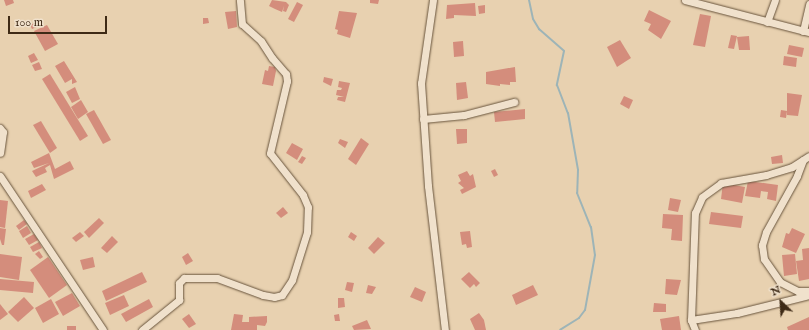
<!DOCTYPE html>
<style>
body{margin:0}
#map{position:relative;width:809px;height:330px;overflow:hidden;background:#e8d1b0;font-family:"IM FELL English",serif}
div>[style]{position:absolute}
.stream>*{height:2px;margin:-1px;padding:0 1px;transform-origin:1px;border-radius:1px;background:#9db4b7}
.building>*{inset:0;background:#d48d7c}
.roads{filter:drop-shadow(0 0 1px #68543c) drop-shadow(0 0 1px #68543c)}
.minor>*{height:7px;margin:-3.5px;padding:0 3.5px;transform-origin:3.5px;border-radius:3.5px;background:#f0e1cc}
span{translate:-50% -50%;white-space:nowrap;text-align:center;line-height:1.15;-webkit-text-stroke:4px #f0e1cc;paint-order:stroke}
.north{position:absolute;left:761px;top:282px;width:40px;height:40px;-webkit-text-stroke:3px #f0e1cc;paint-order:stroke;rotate:335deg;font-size:11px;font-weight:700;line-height:16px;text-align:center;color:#3e2a16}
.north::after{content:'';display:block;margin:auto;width:14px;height:18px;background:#3e2a16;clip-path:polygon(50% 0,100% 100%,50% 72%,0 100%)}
.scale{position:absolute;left:8px;top:16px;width:99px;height:18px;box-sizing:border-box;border:2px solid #3e2a16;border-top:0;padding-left:5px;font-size:12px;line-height:14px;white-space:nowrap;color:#3e2a16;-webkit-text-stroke:3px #f0e1cc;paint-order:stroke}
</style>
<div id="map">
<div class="stream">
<i style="left:529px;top:0;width:19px;rotate:78deg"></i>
<i style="left:533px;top:19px;width:12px;rotate:59deg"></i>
<i style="left:539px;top:29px;width:33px;rotate:41deg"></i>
<i style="left:564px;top:51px;width:35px;rotate:102deg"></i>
<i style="left:557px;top:85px;width:30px;rotate:69deg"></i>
<i style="left:568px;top:113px;width:58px;rotate:80deg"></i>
<i style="left:578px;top:170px;width:23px;rotate:92deg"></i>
<i style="left:577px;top:193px;width:37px;rotate:68deg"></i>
<i style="left:591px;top:227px;width:28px;rotate:82deg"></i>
<i style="left:595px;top:255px;width:56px;rotate:100.3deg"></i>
<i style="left:585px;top:310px;width:10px;rotate:127deg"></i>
<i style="left:579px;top:318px;width:22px;rotate:148deg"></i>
</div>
<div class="building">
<i style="clip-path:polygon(4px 0,13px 0,14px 3px,6px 6px)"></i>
<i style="clip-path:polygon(272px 0,286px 2px,289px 5px,286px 12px,283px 11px,284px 6px,282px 12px,275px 9px,277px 6px,275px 9px,269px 6px)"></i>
<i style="clip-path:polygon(370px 0,379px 0,378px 4px,370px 3px)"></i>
<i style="clip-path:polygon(297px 2px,303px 5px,294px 22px,288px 19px)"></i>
<i style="clip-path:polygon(475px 3px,476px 16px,454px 15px,454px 18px,446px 19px,447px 5px)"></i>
<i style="clip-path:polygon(485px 5px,485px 13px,479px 14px,478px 6px)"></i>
<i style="clip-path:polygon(649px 10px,671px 21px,661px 39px,648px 30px,651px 24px,644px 21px)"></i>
<i style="clip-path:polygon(236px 11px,237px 27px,228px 29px,225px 12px)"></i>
<i style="clip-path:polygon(339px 11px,357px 13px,350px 38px,337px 34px,338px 30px,335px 29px)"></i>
<i style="clip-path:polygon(700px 14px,711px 16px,705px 47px,693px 45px)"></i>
<i style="clip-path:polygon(203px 18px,208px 18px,209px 23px,203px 24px)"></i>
<i style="clip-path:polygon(37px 22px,39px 26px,32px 29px,30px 25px)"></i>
<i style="clip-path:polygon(47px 25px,58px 44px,45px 51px,34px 31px)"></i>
<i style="clip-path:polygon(731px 35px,737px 36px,734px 49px,728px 48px)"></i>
<i style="clip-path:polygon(749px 36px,750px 50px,739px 50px,737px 37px)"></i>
<i style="clip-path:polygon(620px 40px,631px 58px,617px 67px,607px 47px)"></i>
<i style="clip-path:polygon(463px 41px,464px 56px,454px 57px,453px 42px)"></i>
<i style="clip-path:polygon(789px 45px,804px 48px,802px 57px,787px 54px)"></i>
<i style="clip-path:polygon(34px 53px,38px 60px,31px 63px,28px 56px)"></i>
<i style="clip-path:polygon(784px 56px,797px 58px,796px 67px,783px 65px)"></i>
<i style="clip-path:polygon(64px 61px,77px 82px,72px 84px,72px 79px,65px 83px,55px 66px)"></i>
<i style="clip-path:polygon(39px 62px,42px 69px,35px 71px,32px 65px)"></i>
<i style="clip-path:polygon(269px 66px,275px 67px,276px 71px,273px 86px,262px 84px,265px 70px,268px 71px)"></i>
<i style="clip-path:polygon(515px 67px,516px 82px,510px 82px,510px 85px,500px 84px,500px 86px,486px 84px,486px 72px)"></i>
<i style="clip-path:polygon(50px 74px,88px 136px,80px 141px,42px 79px)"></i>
<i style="clip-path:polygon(324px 77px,333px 79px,331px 86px,323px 82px)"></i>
<i style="clip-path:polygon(339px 81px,350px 83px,345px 102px,337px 100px,338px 97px,344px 97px,336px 95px,337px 90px,341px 90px,342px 88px,338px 87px)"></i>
<i style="clip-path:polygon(466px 82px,468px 98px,457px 100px,456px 83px)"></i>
<i style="clip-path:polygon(75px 87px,80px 99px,72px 103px,66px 92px)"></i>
<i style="clip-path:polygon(787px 93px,802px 95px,798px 116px,787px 115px)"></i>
<i style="clip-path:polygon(624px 96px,633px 100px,629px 109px,620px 104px)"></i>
<i style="clip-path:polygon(81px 100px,88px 112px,78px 119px,71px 107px)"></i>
<i style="clip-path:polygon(525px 109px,525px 119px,495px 122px,494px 112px)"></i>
<i style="clip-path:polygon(94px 110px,111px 140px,103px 144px,86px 114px)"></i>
<i style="clip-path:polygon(781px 110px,787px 111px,786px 118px,780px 117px)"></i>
<i style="clip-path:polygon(41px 121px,57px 148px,50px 153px,33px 125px)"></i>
<i style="clip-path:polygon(456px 129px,467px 129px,467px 143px,457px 144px)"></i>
<i style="clip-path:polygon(361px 138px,369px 144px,356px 165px,348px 159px)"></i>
<i style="clip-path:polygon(340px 139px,348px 142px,345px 148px,338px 143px)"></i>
<i style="clip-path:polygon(292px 143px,303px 149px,297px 160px,286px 153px)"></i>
<i style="clip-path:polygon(49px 153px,55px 169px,70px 161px,74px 169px,54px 179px,50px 165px,45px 168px,47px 172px,36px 177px,32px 171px,49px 163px,34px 168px,31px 162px)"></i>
<i style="clip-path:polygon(782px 155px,783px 163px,772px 164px,771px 157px)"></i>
<i style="clip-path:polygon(302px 156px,306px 158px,302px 164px,298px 162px)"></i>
<i style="clip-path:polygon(495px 169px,498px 175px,494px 177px,491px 171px)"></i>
<i style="clip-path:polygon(467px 171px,470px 176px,473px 174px,476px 187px,462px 194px,460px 190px,464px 188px,458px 183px,461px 181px,458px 175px)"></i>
<i style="clip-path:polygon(748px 181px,778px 185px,776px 201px,767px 199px,768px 192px,761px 191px,760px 198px,745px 196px)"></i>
<i style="clip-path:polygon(723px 183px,745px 187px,742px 203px,721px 199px)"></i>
<i style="clip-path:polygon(42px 184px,46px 190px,31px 198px,28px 191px)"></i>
<i style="clip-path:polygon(670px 198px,681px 200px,678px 212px,668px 210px)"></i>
<i style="clip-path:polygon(0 200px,8px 201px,5px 228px,0 227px)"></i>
<i style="clip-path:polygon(283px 207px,288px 213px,281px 218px,276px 213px)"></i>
<i style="clip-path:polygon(711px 212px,743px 216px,741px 228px,709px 224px)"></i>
<i style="clip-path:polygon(663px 214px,683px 215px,682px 241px,671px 240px,672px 229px,662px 228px)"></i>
<i style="clip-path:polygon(99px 218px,104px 223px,89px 238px,84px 232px)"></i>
<i style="clip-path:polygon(24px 220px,27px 224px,19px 230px,16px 226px)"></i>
<i style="clip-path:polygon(27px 226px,31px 233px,23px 238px,19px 231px)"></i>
<i style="clip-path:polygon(0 228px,6px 229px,4px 245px,2px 245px,0 239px)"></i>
<i style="clip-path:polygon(792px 228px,805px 234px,796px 253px,782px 247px,786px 233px,789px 234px)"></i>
<i style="clip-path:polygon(470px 231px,472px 247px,467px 248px,466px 244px,462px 245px,460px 232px)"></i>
<i style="clip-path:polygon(80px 232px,84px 236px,76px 242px,72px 238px)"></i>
<i style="clip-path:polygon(351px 232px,357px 236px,354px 241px,348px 237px)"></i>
<i style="clip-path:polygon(34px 234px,38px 240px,29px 245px,25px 239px)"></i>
<i style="clip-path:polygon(112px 236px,118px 242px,107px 253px,101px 248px)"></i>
<i style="clip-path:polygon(378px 237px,385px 243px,374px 254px,368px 248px)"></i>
<i style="clip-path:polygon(39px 242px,42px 248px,33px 252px,30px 247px)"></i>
<i style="clip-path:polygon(809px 248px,809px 279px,799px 281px,796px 261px,803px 260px,802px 249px)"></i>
<i style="clip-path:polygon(39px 251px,43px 257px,40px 259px,35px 254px)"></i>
<i style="clip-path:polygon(188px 253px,193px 261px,186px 265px,182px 257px)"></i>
<i style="clip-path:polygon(0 254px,22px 257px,19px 280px,0 277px)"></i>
<i style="clip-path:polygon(795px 254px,797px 274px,784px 276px,782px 255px)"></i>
<i style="clip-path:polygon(48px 257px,67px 285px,49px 298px,30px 270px)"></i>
<i style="clip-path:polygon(93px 257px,95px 267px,83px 270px,80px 260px)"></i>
<i style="clip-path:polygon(142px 272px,147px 282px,106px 301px,102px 291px)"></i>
<i style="clip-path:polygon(469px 272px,480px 283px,476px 287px,474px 284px,470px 288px,461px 279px)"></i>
<i style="clip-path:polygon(0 279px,34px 282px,33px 293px,0 290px)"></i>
<i style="clip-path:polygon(666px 279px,681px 280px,677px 295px,665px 294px)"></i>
<i style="clip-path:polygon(347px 282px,354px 283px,352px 292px,345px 290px)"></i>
<i style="clip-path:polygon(368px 285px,376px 287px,372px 294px,366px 293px)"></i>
<i style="clip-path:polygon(533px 285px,538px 295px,516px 305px,512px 295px)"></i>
<i style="clip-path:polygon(415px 287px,426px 292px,422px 302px,410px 297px)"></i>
<i style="clip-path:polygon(72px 293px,80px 306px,63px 316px,55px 302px)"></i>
<i style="clip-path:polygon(124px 295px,129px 306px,110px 315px,105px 303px)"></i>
<i style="clip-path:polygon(24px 297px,34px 308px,18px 322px,8px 312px)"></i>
<i style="clip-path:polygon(338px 298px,344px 298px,345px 307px,338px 308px)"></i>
<i style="clip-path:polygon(51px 299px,59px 314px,43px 323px,35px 308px)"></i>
<i style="clip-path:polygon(149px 299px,153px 307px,126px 322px,121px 314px)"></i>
<i style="clip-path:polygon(654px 303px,666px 304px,666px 312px,653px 312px)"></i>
<i style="clip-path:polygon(0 304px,8px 314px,0 320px)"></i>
<i style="clip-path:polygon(479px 313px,484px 320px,486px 330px,475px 330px,470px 319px)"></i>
<i style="clip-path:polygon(189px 314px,196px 324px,189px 328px,182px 319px)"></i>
<i style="clip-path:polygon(234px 314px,243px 315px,242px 322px,249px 322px,249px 317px,267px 316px,267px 322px,265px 326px,257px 325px,257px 330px,231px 330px)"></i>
<i style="clip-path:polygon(339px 314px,340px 321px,335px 321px,334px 315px)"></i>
<i style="clip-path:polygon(679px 316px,681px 330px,662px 330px,660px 319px)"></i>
<i style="clip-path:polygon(809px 317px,809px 330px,788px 330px,787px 327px)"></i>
<i style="clip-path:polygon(367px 320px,371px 329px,354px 330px,352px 326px)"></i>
<i style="clip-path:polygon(67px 326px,76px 326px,76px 330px,67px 330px)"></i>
</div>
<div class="roads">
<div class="minor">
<i style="left:433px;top:0;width:84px;rotate:98.2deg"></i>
<i style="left:421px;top:83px;width:103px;rotate:86.1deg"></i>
<i style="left:428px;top:186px;width:145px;rotate:83.3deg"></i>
<i style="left:685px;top:0;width:128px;rotate:14.5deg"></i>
<i style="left:767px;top:22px;width:23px;rotate:-70deg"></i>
<i style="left:803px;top:31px;width:28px;rotate:-77deg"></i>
<i style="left:423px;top:119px;width:41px;rotate:-5.6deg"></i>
<i style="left:464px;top:115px;width:52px;rotate:-14.6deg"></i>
<i style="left:0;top:128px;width:5px;rotate:53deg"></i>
<i style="left:3px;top:132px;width:21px;rotate:98deg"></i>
<i style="left:803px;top:160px;width:17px;rotate:111deg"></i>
<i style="left:797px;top:176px;width:64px;rotate:119deg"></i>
<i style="left:766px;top:232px;width:14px;rotate:107deg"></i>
<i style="left:762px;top:245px;width:14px;rotate:82deg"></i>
<i style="left:764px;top:259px;width:28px;rotate:55deg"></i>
<i style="left:780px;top:282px;width:20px;rotate:27deg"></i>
<i style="left:798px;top:291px;width:11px"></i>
<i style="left:0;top:176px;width:185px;rotate:56.2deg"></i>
<i style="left:691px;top:320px;width:47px;rotate:-8.7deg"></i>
<i style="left:737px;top:313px;width:74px;rotate:-14deg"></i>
<i style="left:142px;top:330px;width:48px;rotate:-39deg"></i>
<i style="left:179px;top:300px;width:17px;rotate:-90deg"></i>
<i style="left:179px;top:283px;width:7px;rotate:-45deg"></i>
<i style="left:184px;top:278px;width:33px"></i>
<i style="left:217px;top:278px;width:49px;rotate:20.3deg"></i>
<i style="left:263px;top:295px;width:11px;rotate:10deg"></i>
<i style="left:274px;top:297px;width:8px;rotate:-14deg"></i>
<i style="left:282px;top:295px;width:18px;rotate:-56deg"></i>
<i style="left:292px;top:280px;width:50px;rotate:-72.6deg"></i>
<i style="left:307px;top:232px;width:25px;rotate:-88deg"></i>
<i style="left:308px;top:207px;width:13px;rotate:-113deg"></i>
<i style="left:303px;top:195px;width:53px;rotate:-128.2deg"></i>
<i style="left:270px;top:153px;width:74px;rotate:-76.7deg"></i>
<i style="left:287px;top:81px;width:7px;rotate:-98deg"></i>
<i style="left:286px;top:74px;width:21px;rotate:-131deg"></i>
<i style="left:272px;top:58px;width:20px;rotate:-123deg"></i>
<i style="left:261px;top:41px;width:25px;rotate:-138deg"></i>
<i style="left:242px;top:24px;width:24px;rotate:-95deg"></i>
<i style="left:695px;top:330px;width:11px;rotate:-112deg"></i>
<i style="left:691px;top:320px;width:107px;rotate:-87.9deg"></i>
<i style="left:695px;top:213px;width:17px;rotate:-66deg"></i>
<i style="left:702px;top:197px;width:24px;rotate:-36deg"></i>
<i style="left:721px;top:183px;width:46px;rotate:-10.1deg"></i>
<i style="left:766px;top:175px;width:27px;rotate:-17deg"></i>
<i style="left:792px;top:167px;width:20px;rotate:-33deg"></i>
</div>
</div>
<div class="north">N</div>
<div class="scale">100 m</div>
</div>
